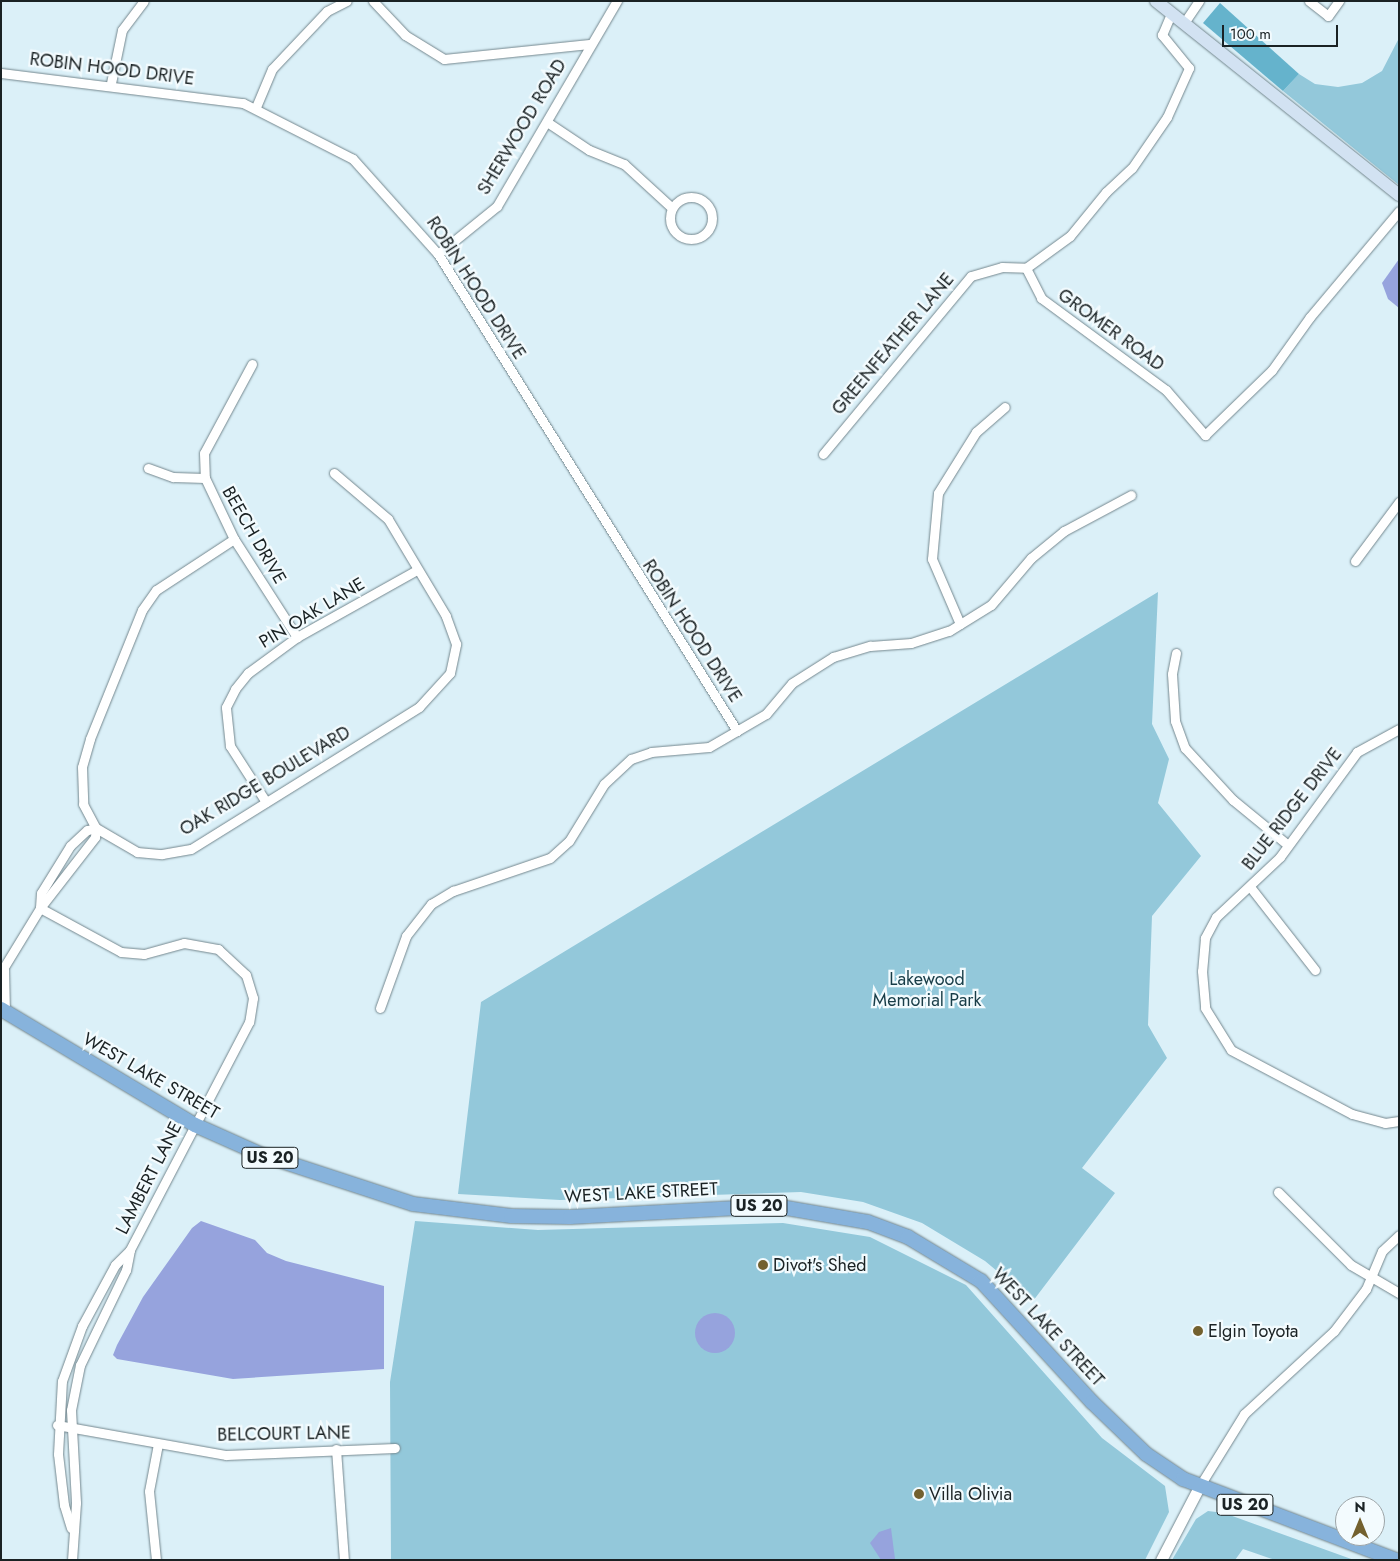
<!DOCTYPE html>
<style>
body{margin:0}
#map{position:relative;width:1400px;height:1561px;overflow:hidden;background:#dbf0f8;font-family:Jost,sans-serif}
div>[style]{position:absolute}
.green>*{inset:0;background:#93c8da}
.forest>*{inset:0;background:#65b3cc}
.water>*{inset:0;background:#96a3dd}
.round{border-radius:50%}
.roads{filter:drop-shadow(0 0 1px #74878e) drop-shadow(0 0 1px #74878e)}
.minor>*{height:9px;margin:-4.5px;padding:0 4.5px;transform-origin:4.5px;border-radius:4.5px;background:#fff}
.minor>.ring{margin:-4.5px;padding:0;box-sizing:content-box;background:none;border:9px solid #fff;border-radius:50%}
.tertiary>*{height:11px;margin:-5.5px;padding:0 5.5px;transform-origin:5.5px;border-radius:5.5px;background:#fff}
.secondary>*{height:12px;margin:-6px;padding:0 6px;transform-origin:6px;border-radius:6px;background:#d2e2f2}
.trunk>*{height:14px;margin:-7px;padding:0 7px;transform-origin:7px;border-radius:7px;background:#87b3dc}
.dots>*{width:14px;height:14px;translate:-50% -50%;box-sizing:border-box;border:2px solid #f3fbfe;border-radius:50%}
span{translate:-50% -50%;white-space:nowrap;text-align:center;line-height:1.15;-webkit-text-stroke:4.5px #f3fbfe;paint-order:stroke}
.shield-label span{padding:1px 4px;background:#f3fbfe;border:1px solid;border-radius:4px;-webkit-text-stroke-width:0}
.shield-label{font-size:16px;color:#1a2224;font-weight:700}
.street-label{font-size:18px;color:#1a2224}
.park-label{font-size:18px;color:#183d48}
.poi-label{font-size:18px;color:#1a2224}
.left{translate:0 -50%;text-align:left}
.frame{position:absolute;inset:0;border:2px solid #1a2224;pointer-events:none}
.north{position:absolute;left:1335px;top:1496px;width:50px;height:50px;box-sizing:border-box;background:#f3fbfe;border:1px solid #9ca4a7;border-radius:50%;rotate:0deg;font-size:14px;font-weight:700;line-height:20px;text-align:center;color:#1a2224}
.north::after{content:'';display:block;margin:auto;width:18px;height:22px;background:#73612f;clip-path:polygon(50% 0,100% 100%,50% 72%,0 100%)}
.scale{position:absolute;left:1222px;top:25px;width:116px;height:22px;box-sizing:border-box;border:2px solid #1a2224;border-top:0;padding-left:6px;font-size:15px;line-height:18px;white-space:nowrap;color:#1a2224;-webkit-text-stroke:4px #f3fbfe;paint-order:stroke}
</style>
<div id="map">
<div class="green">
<i style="clip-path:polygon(1399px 38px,1399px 185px,1283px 91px,1299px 74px,1315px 84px,1338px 87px,1362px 83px,1382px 71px)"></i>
<i style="clip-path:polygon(1158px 592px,1152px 724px,1169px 759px,1158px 803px,1201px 856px,1152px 916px,1148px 1025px,1167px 1058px,1082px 1168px,1115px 1193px,1033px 1301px,985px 1261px,922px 1223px,863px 1202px,801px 1192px,560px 1200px,458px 1194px,481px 1002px)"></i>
<i style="clip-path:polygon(415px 1221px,538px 1230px,783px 1223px,870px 1237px,966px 1285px,1102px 1438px,1165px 1486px,1169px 1512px,1145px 1560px,391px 1560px,390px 1382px)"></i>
<i style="clip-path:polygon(1208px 1511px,1224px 1513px,1354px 1560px,1275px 1560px,1243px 1549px,1235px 1560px,1172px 1560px,1196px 1519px)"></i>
</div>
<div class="forest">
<i style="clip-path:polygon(1220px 3px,1299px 74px,1283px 91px,1203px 23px)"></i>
</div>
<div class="water">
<i style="clip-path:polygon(1399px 259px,1399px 308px,1388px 299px,1382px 283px)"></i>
<i style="clip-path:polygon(201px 1221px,255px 1240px,267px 1253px,286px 1261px,384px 1286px,384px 1369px,233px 1379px,117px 1359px,113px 1355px,117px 1345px,143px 1297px,192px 1228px)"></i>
<i class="round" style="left:695px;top:1313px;width:40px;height:40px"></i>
<i style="clip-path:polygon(891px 1528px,895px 1559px,881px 1560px,870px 1543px,879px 1532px)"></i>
</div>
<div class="roads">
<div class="minor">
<i style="left:373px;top:1px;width:47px;rotate:46.7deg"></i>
<i style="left:405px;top:35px;width:46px;rotate:31.6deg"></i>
<i style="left:444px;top:59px;width:146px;rotate:-5.9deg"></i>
<i style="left:1309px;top:1px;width:24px;rotate:38deg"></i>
<i style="left:1328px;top:16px;width:19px;rotate:-54deg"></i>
<i style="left:1184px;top:23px;width:27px;rotate:-56deg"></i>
<i style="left:1px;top:73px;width:244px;rotate:7.1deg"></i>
<i style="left:243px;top:103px;width:123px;rotate:27deg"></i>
<i style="left:353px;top:159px;width:127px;rotate:48.2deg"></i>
<i style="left:438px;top:254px;width:563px;rotate:57.92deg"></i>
<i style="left:111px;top:83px;width:54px;rotate:-78.3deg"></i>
<i style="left:122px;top:30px;width:36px;rotate:-53deg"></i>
<i style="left:256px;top:107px;width:41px;rotate:-67.2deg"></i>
<i style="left:272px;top:69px;width:80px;rotate:-46.5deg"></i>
<i style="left:327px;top:11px;width:22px;rotate:-27deg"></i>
<i style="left:547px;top:122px;width:50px;rotate:33.7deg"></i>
<i style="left:589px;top:150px;width:38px;rotate:22deg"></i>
<i style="left:624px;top:164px;width:65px;rotate:42.5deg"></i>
<i class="ring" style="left:670px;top:197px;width:33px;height:33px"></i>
<i style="left:438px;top:254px;width:76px;rotate:-39.1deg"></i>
<i style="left:497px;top:206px;width:238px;rotate:-59.7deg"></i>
<i style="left:1026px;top:268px;width:34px;rotate:63deg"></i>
<i style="left:1041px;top:298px;width:155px;rotate:36.4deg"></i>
<i style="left:1166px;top:390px;width:60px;rotate:49.1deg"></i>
<i style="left:1205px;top:435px;width:93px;rotate:-44.1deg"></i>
<i style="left:1272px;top:370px;width:65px;rotate:-54.4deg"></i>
<i style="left:1310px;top:317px;width:138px;rotate:-50deg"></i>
<i style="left:1026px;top:268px;width:54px;rotate:-36deg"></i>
<i style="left:1070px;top:236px;width:57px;rotate:-50.7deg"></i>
<i style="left:1106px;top:192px;width:35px;rotate:-43deg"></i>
<i style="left:1132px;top:168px;width:62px;rotate:-55.5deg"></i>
<i style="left:1167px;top:117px;width:54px;rotate:-65.8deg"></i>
<i style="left:1189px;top:68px;width:43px;rotate:-129.3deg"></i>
<i style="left:1162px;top:35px;width:23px;rotate:-67deg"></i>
<i style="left:252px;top:364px;width:101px;rotate:118.3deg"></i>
<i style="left:204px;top:453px;width:25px;rotate:88deg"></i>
<i style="left:205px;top:478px;width:68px;rotate:64.6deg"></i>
<i style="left:234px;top:539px;width:117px;rotate:57.3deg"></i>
<i style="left:823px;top:454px;width:231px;rotate:-50.3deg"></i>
<i style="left:971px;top:276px;width:32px;rotate:-16deg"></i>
<i style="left:1002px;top:267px;width:24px;rotate:2deg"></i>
<i style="left:148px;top:468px;width:27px;rotate:20deg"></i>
<i style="left:173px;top:477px;width:32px;rotate:2deg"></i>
<i style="left:234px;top:539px;width:93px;rotate:146.8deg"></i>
<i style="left:156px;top:590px;width:24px;rotate:125deg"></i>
<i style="left:142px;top:610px;width:139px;rotate:112deg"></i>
<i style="left:90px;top:739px;width:29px;rotate:106deg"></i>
<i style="left:82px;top:767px;width:37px;rotate:88deg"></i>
<i style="left:83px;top:804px;width:27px;rotate:62deg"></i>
<i style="left:96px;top:828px;width:48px;rotate:30.3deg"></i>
<i style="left:137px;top:852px;width:25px;rotate:5deg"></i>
<i style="left:162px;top:854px;width:29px;rotate:-10deg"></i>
<i style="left:191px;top:849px;width:269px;rotate:-31.9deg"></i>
<i style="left:419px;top:707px;width:46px;rotate:-47.6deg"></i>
<i style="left:450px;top:673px;width:30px;rotate:-78deg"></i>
<i style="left:456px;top:644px;width:30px;rotate:-110deg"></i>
<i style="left:446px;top:616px;width:113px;rotate:-120.9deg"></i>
<i style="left:388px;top:519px;width:71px;rotate:-139.6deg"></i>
<i style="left:1355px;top:561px;width:74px;rotate:-53.3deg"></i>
<i style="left:960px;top:624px;width:71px;rotate:-113.3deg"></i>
<i style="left:932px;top:559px;width:66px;rotate:-84.8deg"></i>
<i style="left:938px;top:493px;width:72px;rotate:-58.1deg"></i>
<i style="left:976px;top:432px;width:38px;rotate:-41deg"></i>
<i style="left:1176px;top:653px;width:21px;rotate:101deg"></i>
<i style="left:1172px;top:674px;width:47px;rotate:86.3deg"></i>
<i style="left:1175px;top:721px;width:29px;rotate:70deg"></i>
<i style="left:1185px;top:748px;width:71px;rotate:47.3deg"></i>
<i style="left:1233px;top:800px;width:71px;rotate:39.3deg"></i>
<i style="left:1399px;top:729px;width:48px;rotate:151.3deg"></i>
<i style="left:1357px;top:752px;width:130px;rotate:126.3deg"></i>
<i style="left:1280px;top:857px;width:88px;rotate:136.8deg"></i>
<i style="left:1216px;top:917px;width:24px;rotate:118deg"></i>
<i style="left:1205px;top:938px;width:33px;rotate:95deg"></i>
<i style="left:1202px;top:971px;width:37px;rotate:85deg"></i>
<i style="left:1205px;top:1008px;width:49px;rotate:58.2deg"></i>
<i style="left:1231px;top:1050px;width:137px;rotate:27.9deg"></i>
<i style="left:1352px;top:1114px;width:34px;rotate:15deg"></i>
<i style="left:1385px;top:1123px;width:14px;rotate:-8deg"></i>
<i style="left:266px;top:802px;width:67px;rotate:-122.7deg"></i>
<i style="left:230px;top:746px;width:39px;rotate:-96deg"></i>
<i style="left:226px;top:707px;width:20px;rotate:-63deg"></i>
<i style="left:235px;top:689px;width:21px;rotate:-51deg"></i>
<i style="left:248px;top:673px;width:61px;rotate:-36.3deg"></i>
<i style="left:297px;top:637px;width:137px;rotate:-29.2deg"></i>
<i style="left:1251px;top:888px;width:104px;rotate:52deg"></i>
<i style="left:40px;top:908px;width:92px;rotate:28.5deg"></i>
<i style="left:121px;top:952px;width:23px;rotate:5deg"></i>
<i style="left:144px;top:954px;width:41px;rotate:-15.4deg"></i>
<i style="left:184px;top:943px;width:35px;rotate:10deg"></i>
<i style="left:218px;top:949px;width:38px;rotate:43deg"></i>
<i style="left:246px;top:975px;width:24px;rotate:73deg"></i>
<i style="left:253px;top:998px;width:24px;rotate:99deg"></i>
<i style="left:249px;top:1022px;width:257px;rotate:117.6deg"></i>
<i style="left:130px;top:1250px;width:20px;rotate:101deg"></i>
<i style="left:126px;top:1270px;width:106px;rotate:115.8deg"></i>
<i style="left:80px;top:1365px;width:46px;rotate:101.3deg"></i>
<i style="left:71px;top:1410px;width:93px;rotate:86.9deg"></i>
<i style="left:76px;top:1503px;width:57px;rotate:94deg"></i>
<i style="left:4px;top:969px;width:43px;rotate:88.7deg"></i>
<i style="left:1px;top:972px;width:75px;rotate:-58.6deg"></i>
<i style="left:40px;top:908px;width:90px;rotate:-52.2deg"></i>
<i style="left:95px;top:837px;width:9px;rotate:-84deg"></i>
<i style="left:96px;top:828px;width:9px;rotate:167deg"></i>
<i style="left:87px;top:830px;width:23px;rotate:137deg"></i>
<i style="left:70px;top:846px;width:55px;rotate:121.7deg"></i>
<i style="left:41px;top:893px;width:15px;rotate:94deg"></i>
<i style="left:380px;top:1008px;width:77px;rotate:-70.1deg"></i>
<i style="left:406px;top:936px;width:41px;rotate:-52deg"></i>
<i style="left:431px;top:904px;width:26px;rotate:-31deg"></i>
<i style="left:453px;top:891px;width:102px;rotate:-18.8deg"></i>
<i style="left:550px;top:858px;width:25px;rotate:-42deg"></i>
<i style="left:569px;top:841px;width:67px;rotate:-58.4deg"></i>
<i style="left:604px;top:784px;width:37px;rotate:-43deg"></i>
<i style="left:631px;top:759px;width:21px;rotate:-19deg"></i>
<i style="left:651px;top:752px;width:58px;rotate:-4.9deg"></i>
<i style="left:709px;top:747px;width:66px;rotate:-30.1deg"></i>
<i style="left:766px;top:714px;width:40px;rotate:-50deg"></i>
<i style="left:792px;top:683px;width:49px;rotate:-32.4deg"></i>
<i style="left:833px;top:657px;width:39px;rotate:-17deg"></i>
<i style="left:870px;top:646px;width:41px;rotate:-4.2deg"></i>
<i style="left:911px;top:643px;width:40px;rotate:-18deg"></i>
<i style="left:949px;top:631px;width:49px;rotate:-31.8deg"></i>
<i style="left:991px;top:605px;width:62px;rotate:-49.6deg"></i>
<i style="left:1031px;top:558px;width:43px;rotate:-39.3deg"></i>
<i style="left:1064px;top:531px;width:76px;rotate:-28.2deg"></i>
<i style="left:1278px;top:1192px;width:103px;rotate:45deg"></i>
<i style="left:1351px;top:1265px;width:56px;rotate:30.3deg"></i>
<i style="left:57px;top:1425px;width:172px;rotate:10.1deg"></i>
<i style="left:226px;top:1455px;width:169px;rotate:-2.4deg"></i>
<i style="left:336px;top:1449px;width:111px;rotate:85.9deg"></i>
<i style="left:1199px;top:1487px;width:86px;rotate:-58.3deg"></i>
<i style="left:1244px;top:1414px;width:122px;rotate:-42.7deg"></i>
<i style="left:1334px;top:1331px;width:53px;rotate:-52.7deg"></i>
<i style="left:1366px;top:1289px;width:41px;rotate:-67.2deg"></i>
<i style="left:1382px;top:1251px;width:23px;rotate:-43deg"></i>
<i style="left:71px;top:1528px;width:24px;rotate:-107deg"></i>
<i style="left:64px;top:1505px;width:51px;rotate:-96.7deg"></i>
<i style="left:58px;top:1454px;width:73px;rotate:-86.9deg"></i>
<i style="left:62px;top:1381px;width:59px;rotate:-70deg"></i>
<i style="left:82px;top:1326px;width:69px;rotate:-61.6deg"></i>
<i style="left:115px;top:1265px;width:21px;rotate:-45deg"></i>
<i style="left:156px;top:1560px;width:69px;rotate:-95.8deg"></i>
<i style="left:149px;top:1491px;width:48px;rotate:-79.2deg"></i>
</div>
<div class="tertiary">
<i style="left:1161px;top:1560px;width:82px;rotate:-62.5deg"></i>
</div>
<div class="secondary">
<i style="left:1156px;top:1px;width:311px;rotate:38.6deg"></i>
</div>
<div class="trunk">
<i style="left:1px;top:1009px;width:226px;rotate:30.9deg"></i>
<i style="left:195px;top:1125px;width:71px;rotate:24deg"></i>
<i style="left:260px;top:1154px;width:161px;rotate:18.1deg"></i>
<i style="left:413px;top:1204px;width:99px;rotate:7deg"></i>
<i style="left:511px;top:1216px;width:59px;rotate:1deg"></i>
<i style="left:570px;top:1217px;width:205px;rotate:-3.1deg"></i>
<i style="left:775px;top:1206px;width:94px;rotate:9.8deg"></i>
<i style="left:868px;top:1222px;width:43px;rotate:20.6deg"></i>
<i style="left:908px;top:1237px;width:85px;rotate:31.1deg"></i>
<i style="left:981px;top:1281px;width:164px;rotate:47.5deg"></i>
<i style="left:1092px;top:1402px;width:75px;rotate:43.9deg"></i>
<i style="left:1146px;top:1454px;width:45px;rotate:34deg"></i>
<i style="left:1183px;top:1479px;width:228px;rotate:20.8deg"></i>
</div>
</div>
<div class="dots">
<i style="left:763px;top:1265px;background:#73612f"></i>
<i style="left:1198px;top:1331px;background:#73612f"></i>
<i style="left:919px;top:1494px;background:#73612f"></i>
</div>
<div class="shield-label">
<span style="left:270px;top:1158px">US 20</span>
<span style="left:759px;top:1206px">US 20</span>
<span style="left:1245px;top:1505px">US 20</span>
</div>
<div class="street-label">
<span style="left:112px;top:69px;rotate:7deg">ROBIN HOOD DRIVE</span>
<span style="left:522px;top:127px;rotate:-59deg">SHERWOOD ROAD</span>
<span style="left:476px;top:288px;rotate:57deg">ROBIN HOOD DRIVE</span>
<span style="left:1111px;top:330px;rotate:36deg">GROMER ROAD</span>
<span style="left:893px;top:344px;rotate:-50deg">GREENFEATHER LANE</span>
<span style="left:254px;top:535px;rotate:60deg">BEECH DRIVE</span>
<span style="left:312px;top:613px;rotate:-31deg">PIN OAK LANE</span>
<span style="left:692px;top:631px;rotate:57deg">ROBIN HOOD DRIVE</span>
<span style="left:265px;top:781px;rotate:-31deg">OAK RIDGE BOULEVARD</span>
<span style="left:1292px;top:809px;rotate:-52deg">BLUE RIDGE DRIVE</span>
<span style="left:151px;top:1076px;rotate:30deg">WEST LAKE STREET</span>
<span style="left:149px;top:1178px;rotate:-63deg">LAMBERT LANE</span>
<span style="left:641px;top:1193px;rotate:-3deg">WEST LAKE STREET</span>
<span style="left:1048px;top:1327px;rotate:47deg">WEST LAKE STREET</span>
<span style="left:284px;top:1434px;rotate:-1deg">BELCOURT LANE</span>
</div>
<div class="park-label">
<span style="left:927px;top:990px">Lakewood<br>Memorial Park</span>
</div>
<div class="poi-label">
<span class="left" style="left:773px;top:1265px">Divot's Shed</span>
<span class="left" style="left:1208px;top:1331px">Elgin Toyota</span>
<span class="left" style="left:929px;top:1494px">Villa Olivia</span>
</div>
<div class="frame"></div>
<div class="north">N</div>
<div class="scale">100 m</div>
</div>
